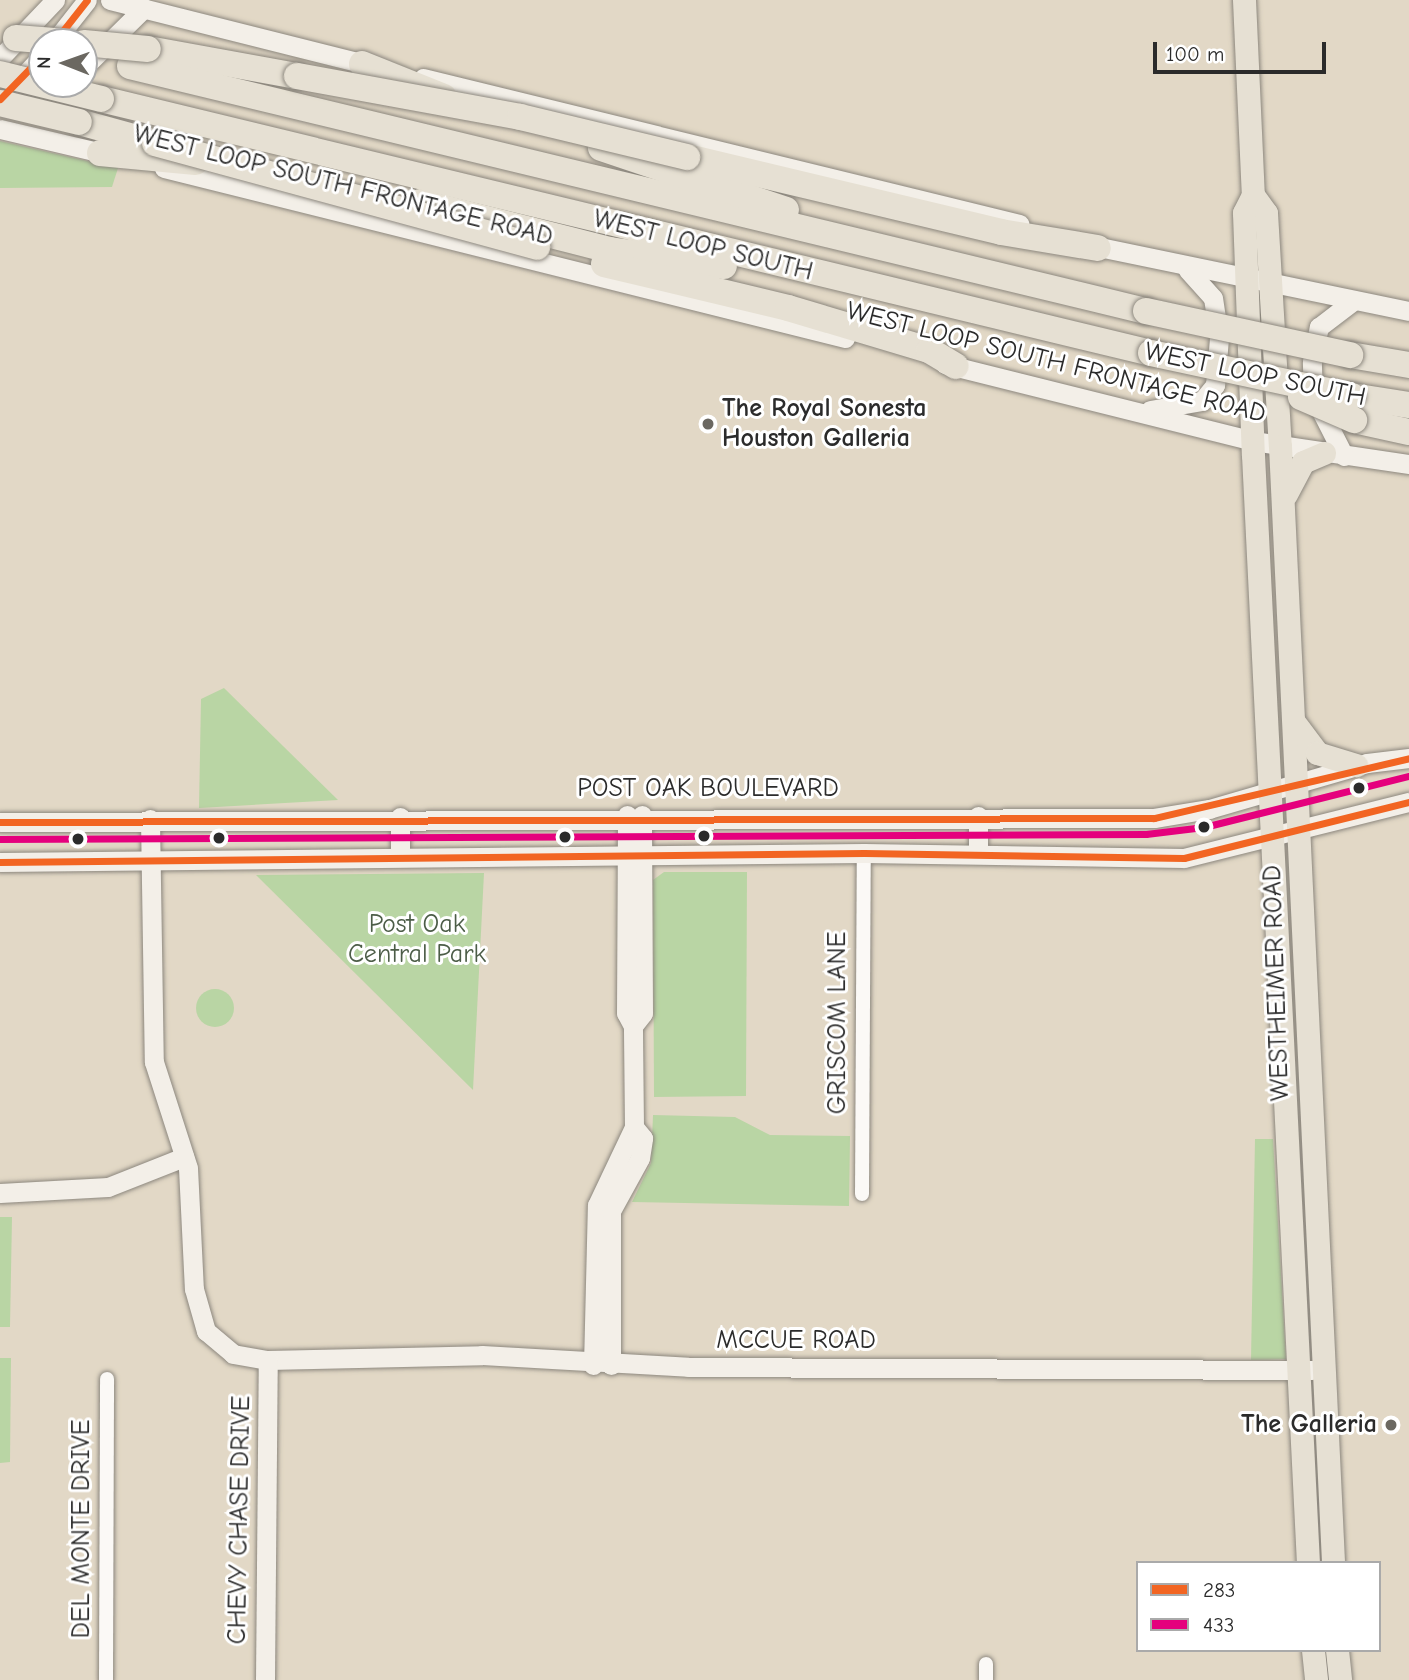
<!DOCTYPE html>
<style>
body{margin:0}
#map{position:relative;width:1409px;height:1680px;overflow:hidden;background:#e2d8c6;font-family:"Comic Neue",sans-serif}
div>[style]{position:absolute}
.green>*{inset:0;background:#b9d5a4}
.round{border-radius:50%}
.roads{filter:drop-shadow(0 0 2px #8c877e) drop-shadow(0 0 2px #8c877e)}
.street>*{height:14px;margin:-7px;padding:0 7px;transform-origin:7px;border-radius:7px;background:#fbf9f6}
.secondary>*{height:19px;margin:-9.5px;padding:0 9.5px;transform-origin:9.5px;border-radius:9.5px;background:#f3efe8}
.primary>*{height:23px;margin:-11.5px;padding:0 11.5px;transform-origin:11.5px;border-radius:11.5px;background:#e6e0d3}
.highway>*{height:26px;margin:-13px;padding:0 13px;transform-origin:13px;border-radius:13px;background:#e6e0d3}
.bridges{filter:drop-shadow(0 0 2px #8c877e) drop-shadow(0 0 2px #8c877e)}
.highway-bridge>*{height:26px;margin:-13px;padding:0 13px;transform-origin:13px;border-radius:13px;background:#e6e0d3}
.bus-1>*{height:7px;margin:-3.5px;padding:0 3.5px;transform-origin:3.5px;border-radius:3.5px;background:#f26522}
.bus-2>*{height:7px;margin:-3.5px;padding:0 3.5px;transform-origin:3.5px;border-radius:3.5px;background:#e5007d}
.dots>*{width:19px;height:19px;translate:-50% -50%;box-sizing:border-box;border:4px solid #fff;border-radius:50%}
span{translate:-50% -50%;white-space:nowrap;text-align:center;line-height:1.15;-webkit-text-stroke:6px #fff;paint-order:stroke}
.street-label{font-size:26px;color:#2b2b2b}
.poi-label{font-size:26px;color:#2b2b2b;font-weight:700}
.left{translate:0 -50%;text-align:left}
.right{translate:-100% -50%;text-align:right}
.park-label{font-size:26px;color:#4c5d47}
.legend{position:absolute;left:1136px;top:1561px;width:245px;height:91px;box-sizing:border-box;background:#fff;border:2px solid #aaa;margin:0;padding:9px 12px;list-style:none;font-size:21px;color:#2b2b2b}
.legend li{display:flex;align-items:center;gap:14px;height:35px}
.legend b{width:35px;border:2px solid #aaa}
.north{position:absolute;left:28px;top:28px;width:70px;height:70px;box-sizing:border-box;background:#fff;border:2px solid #aaa;border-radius:50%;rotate:271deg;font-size:19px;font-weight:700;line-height:28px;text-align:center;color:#2b2b2b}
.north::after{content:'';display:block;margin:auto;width:24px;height:32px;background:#6b6861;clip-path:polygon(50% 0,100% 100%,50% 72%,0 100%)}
.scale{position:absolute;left:1153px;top:42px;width:173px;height:32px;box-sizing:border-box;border:4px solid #2b2b2b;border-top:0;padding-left:9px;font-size:21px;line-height:24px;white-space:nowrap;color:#2b2b2b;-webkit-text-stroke:5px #fff;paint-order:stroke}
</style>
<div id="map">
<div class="green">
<i style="clip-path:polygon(0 141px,118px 168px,112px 187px,0 188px)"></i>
<i style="clip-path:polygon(224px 688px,338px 800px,199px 808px,201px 699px)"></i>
<i style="clip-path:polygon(664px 872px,747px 872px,746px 1096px,654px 1097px,653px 880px)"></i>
<i style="clip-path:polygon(484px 873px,473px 1090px,256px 875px)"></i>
<i class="round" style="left:196px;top:989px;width:38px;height:38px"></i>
<i style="clip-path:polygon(653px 1115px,735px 1117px,770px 1135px,850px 1136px,849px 1206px,632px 1202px,651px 1163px)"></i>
<i style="clip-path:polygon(1255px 1139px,1273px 1139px,1286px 1359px,1251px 1360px)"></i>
<i style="clip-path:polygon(0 1217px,12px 1217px,10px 1327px,0 1327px)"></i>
<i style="clip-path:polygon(0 1358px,11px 1358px,10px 1462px,0 1463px)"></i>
</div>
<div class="roads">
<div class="street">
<i style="left:862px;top:1194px;width:341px;rotate:-89.7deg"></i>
<i style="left:106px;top:1680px;width:301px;rotate:-89.8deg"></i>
<i style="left:986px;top:1680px;width:16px;rotate:-90deg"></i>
</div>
<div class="secondary">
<i style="left:110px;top:0;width:271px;rotate:14.1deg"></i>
<i style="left:54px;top:42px;width:53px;rotate:-51.8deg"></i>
<i style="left:0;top:58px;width:80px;rotate:-46.5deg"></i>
<i style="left:84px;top:67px;width:84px;rotate:-44.5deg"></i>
<i style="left:423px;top:78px;width:614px;rotate:13.76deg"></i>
<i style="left:14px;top:86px;width:41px;rotate:-47deg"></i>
<i style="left:0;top:129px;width:114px;rotate:13.2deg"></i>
<i style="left:164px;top:168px;width:702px;rotate:14.02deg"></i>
<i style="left:1085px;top:244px;width:331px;rotate:11.7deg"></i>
<i style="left:945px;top:364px;width:317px;rotate:14deg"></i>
<i style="left:1253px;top:441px;width:158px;rotate:8.4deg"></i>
<i style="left:1150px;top:410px;width:53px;rotate:-9.8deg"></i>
<i style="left:1202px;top:401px;width:21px;rotate:-51deg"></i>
<i style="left:1215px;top:385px;width:47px;rotate:-85.1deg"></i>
<i style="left:1219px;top:338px;width:40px;rotate:-98.5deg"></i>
<i style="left:1213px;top:298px;width:38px;rotate:-132deg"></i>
<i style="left:1344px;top:456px;width:68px;rotate:-116.9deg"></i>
<i style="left:1313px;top:395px;width:33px;rotate:-92deg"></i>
<i style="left:1312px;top:362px;width:36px;rotate:-79deg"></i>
<i style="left:1319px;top:327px;width:43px;rotate:-37.4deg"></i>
<i style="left:978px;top:816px;width:38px;rotate:90deg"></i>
<i style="left:150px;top:819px;width:243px;rotate:89.1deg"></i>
<i style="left:154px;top:1062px;width:111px;rotate:72.2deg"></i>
<i style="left:188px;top:1168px;width:121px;rotate:87.2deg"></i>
<i style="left:194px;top:1289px;width:44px;rotate:74.1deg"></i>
<i style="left:206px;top:1331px;width:35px;rotate:40deg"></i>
<i style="left:233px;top:1354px;width:36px;rotate:10deg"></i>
<i style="left:268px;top:1360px;width:214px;rotate:-1.3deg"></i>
<i style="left:482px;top:1355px;width:206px;rotate:3.3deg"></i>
<i style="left:688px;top:1367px;width:624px;rotate:0.28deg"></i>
<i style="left:0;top:822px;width:1154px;rotate:-0.2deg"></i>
<i style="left:1154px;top:818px;width:56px;rotate:-9.3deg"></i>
<i style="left:1209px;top:809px;width:165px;rotate:-16.2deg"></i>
<i style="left:1367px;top:763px;width:42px;rotate:-6.8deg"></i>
<i style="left:400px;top:856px;width:39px;rotate:-90deg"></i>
<i style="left:0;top:862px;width:864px;rotate:-0.6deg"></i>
<i style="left:864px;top:853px;width:320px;rotate:0.9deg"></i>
<i style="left:1184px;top:858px;width:232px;rotate:-14deg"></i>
<i style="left:633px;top:1026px;width:16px;rotate:-52deg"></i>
<i style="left:643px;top:1013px;width:198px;rotate:-90.3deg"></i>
<i style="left:0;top:1193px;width:108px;rotate:-3.2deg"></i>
<i style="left:108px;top:1187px;width:82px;rotate:-21.5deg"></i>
<i style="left:593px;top:1365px;width:160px;rotate:-88.6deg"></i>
<i style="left:597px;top:1205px;width:86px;rotate:-64.6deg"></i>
<i style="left:634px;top:1127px;width:101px;rotate:-90.6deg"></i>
<i style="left:633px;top:1026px;width:15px;rotate:-118deg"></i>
<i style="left:626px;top:1013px;width:198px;rotate:-89.7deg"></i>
<i style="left:611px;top:1365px;width:154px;rotate:-90deg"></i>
<i style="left:611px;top:1211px;width:60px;rotate:-61.3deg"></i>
<i style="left:640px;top:1158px;width:20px;rotate:-81deg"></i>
<i style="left:643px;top:1138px;width:14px;rotate:-129deg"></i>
<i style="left:265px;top:1680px;width:320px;rotate:-89.5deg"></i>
</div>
<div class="primary">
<i style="left:1244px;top:0;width:195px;rotate:87.4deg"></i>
<i style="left:1253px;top:195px;width:20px;rotate:117deg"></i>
<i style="left:1244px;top:213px;width:242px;rotate:87.9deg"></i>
<i style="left:1253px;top:455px;width:1109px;rotate:87.16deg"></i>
<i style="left:1253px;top:195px;width:22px;rotate:54deg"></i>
<i style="left:1266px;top:213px;width:233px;rotate:86.6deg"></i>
<i style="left:1280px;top:446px;width:1118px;rotate:87.28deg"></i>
<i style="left:1286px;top:494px;width:36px;rotate:-62deg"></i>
<i style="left:1303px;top:462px;width:23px;rotate:-23deg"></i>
<i style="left:1294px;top:722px;width:39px;rotate:53deg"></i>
<i style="left:1317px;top:753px;width:41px;rotate:17.1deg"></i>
<i style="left:1313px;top:1650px;width:30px;rotate:84deg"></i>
<i style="left:1337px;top:1650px;width:30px;rotate:84deg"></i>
</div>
<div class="highway">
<i style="left:148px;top:49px;width:151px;rotate:10.3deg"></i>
<i style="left:362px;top:64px;width:88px;rotate:21.9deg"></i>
<i style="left:130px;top:66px;width:1045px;rotate:13.56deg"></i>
<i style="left:101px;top:99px;width:1080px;rotate:13.6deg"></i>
<i style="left:79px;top:122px;width:79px;rotate:15.4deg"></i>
<i style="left:601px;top:148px;width:195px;rotate:18.5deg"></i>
<i style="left:100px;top:153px;width:96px;rotate:5.4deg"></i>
<i style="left:687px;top:157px;width:323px;rotate:13.4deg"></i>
<i style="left:1001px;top:232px;width:98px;rotate:9.4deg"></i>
<i style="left:420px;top:202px;width:196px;rotate:14.2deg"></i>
<i style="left:610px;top:250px;width:115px;rotate:8deg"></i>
<i style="left:604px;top:264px;width:189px;rotate:13.4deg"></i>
<i style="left:788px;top:308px;width:147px;rotate:16.6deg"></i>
<i style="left:929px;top:350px;width:31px;rotate:31deg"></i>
<i style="left:1350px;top:355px;width:60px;rotate:9.6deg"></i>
<i style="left:1352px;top:396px;width:58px;rotate:9deg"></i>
<i style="left:1354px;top:420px;width:56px;rotate:12.3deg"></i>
</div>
</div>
<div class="bridges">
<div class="highway-bridge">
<i style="left:16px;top:38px;width:51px;rotate:4.5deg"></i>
<i style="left:84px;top:43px;width:64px;rotate:5.4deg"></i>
<i style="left:0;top:74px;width:104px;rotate:13.9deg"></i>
<i style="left:297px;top:76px;width:227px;rotate:10.4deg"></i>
<i style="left:520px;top:117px;width:172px;rotate:13.5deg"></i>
<i style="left:0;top:103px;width:81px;rotate:13.5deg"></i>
<i style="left:155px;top:143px;width:396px;rotate:15.2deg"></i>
<i style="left:1146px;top:311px;width:209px;rotate:12.2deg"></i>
<i style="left:1151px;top:353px;width:206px;rotate:12.1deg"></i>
<i style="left:1301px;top:397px;width:58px;rotate:23.5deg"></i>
</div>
</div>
<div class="bus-1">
<i style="left:54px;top:42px;width:53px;rotate:-51.8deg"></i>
<i style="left:0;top:99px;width:60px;rotate:-45.7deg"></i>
<i style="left:0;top:822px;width:1154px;rotate:-0.2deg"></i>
<i style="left:1154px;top:818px;width:262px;rotate:-13.2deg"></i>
<i style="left:0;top:862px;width:864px;rotate:-0.6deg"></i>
<i style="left:864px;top:853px;width:320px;rotate:0.9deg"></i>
<i style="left:1184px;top:858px;width:232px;rotate:-14deg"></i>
</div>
<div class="bus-2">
<i style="left:0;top:839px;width:1146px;rotate:-0.25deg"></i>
<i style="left:1146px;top:834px;width:58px;rotate:-6.9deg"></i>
<i style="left:1204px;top:827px;width:211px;rotate:-14deg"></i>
</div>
<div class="dots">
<i style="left:708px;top:424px;background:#6b6861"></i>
<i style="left:1359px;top:788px;background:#2b2b2b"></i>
<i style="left:1204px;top:827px;background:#2b2b2b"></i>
<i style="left:704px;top:836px;background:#2b2b2b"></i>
<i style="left:565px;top:837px;background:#2b2b2b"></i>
<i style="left:219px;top:838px;background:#2b2b2b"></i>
<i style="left:78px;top:839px;background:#2b2b2b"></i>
<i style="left:1391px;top:1425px;background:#6b6861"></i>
</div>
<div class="street-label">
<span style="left:343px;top:186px;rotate:14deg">WEST LOOP SOUTH FRONTAGE ROAD</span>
<span style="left:703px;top:246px;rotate:14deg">WEST LOOP SOUTH</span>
<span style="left:1056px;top:363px;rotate:14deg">WEST LOOP SOUTH FRONTAGE ROAD</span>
<span style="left:1255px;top:375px;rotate:12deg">WEST LOOP SOUTH</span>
<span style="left:708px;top:789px">POST OAK BOULEVARD</span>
<span style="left:1277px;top:983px;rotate:-92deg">WESTHEIMER ROAD</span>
<span style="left:838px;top:1023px;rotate:-90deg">GRISCOM LANE</span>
<span style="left:796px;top:1341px">MCCUE ROAD</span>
<span style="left:240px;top:1520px;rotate:-89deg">CHEVY CHASE DRIVE</span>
<span style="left:82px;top:1529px;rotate:-90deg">DEL MONTE DRIVE</span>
</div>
<div class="poi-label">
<span class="left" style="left:722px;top:424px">The Royal Sonesta<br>Houston Galleria</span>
<span class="right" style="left:1377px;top:1425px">The Galleria</span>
</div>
<div class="park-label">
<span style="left:417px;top:940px">Post Oak<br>Central Park</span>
</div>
<ul class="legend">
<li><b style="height:9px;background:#f26522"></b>283</li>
<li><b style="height:9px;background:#e5007d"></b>433</li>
</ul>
<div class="north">N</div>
<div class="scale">100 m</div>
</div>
